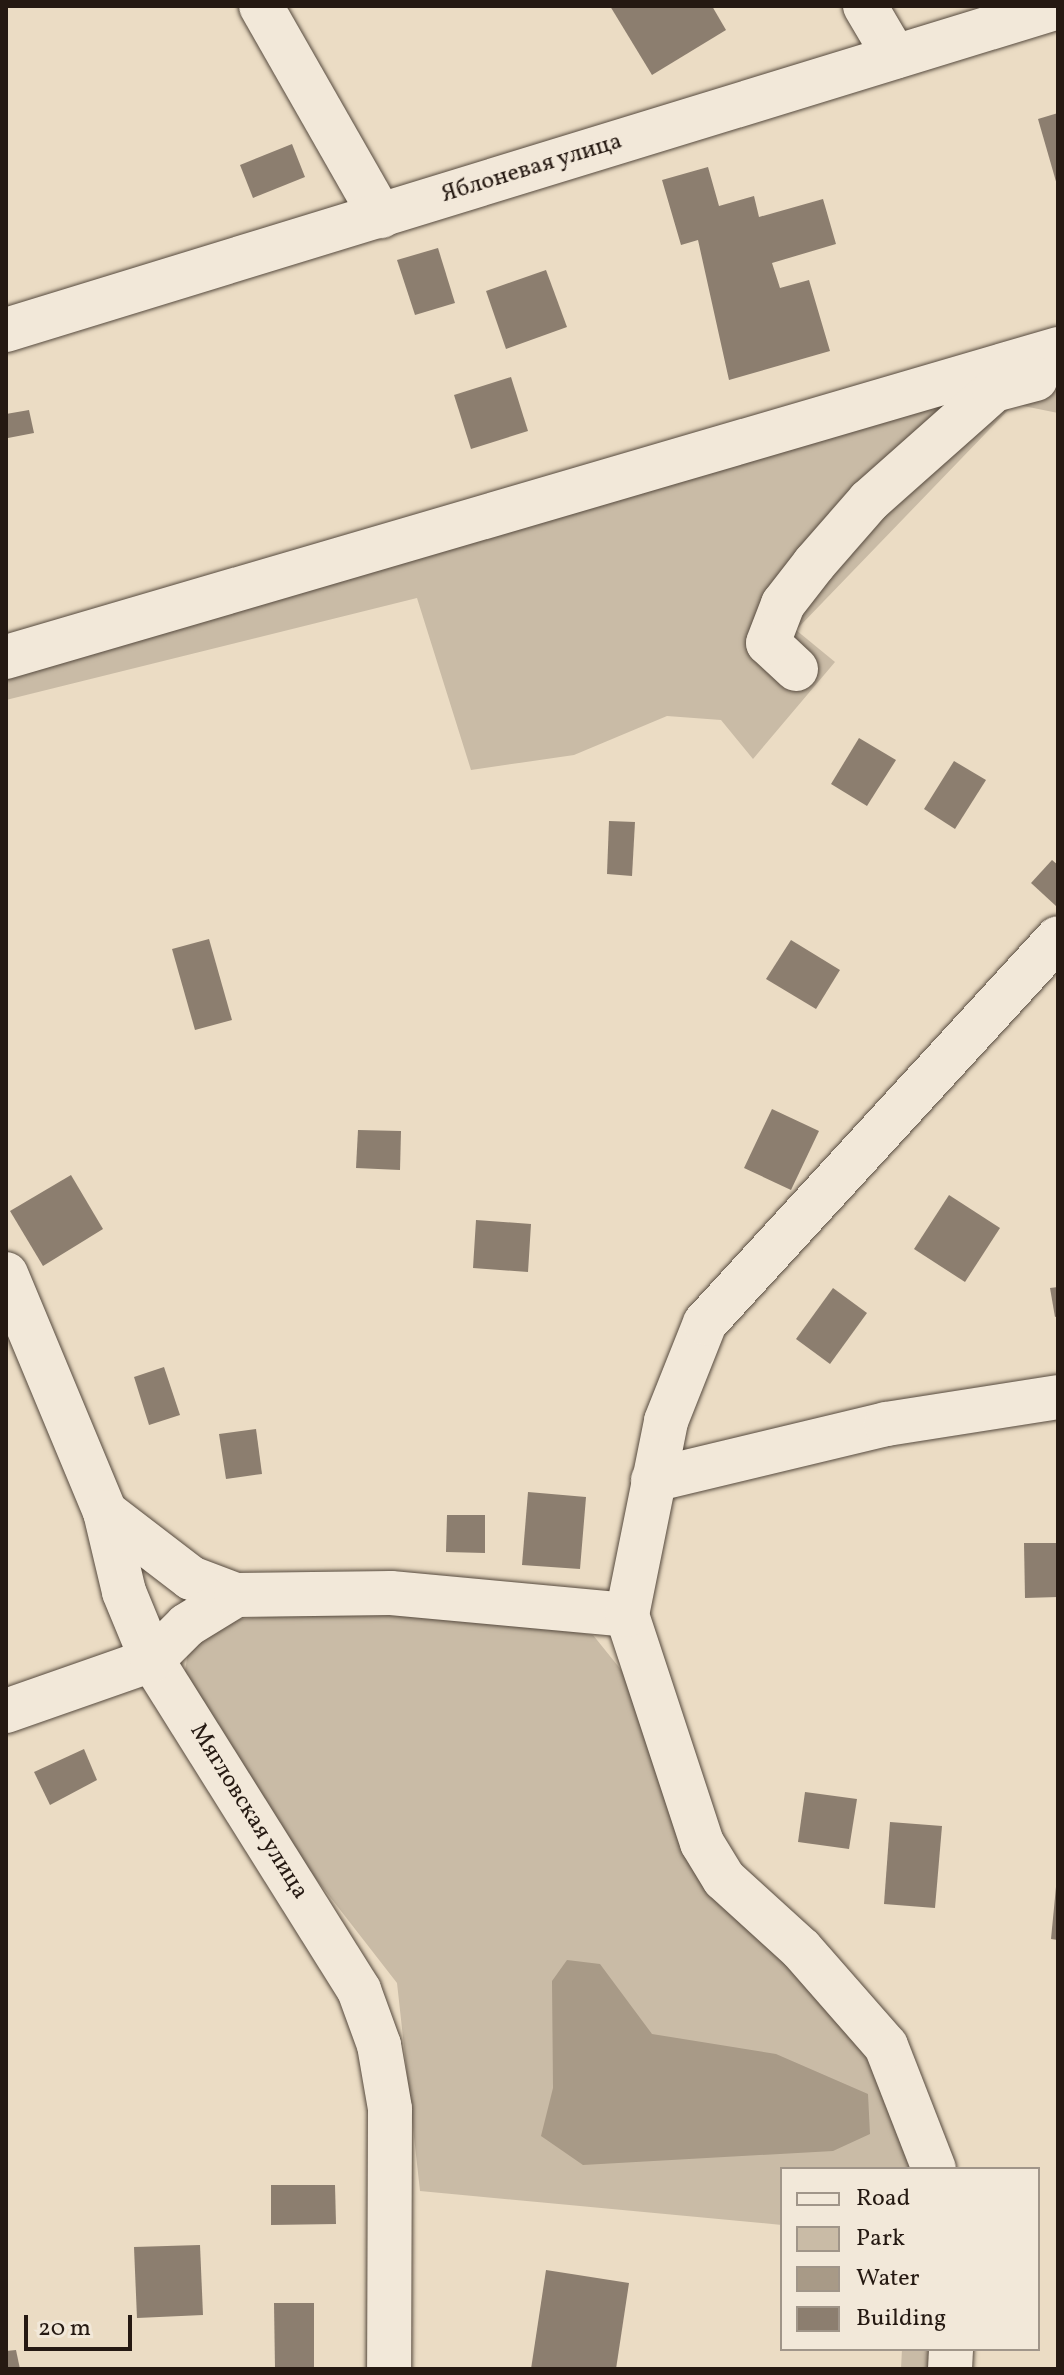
<!DOCTYPE html>
<meta charset="utf-8">
<style>
body{margin:0}
#map{position:relative;width:1064px;height:2375px;overflow:hidden;background:#ebdcc4;font-family:Vollkorn,serif}
div>[style]{position:absolute}
.green>*{inset:0;background:#c9bba6}
.water>*{inset:0;background:#a89a87}
.building>*{inset:0;background:#8c7e6f}
.roads{filter:drop-shadow(0 0 2px #564a3e) drop-shadow(0 0 2px #564a3e)}
.minor>*{height:44px;margin:-22px;padding:0 22px;transform-origin:22px;border-radius:22px;background:#f2e8d9}
span{translate:-50% -50%;white-space:nowrap;text-align:center;line-height:1.15;-webkit-text-stroke:6px #f2e8d9;paint-order:stroke}
.street-label{font-size:24px;color:#251912}
.frame{position:absolute;inset:0;border:8px solid #251912;pointer-events:none}
.legend{position:absolute;left:780px;top:2167px;width:260px;height:184px;box-sizing:border-box;background:#f2e8d9;border:2px solid #a09589;margin:0;padding:10px 14px;list-style:none;font-size:24px;color:#251912}
.legend li{display:flex;align-items:center;gap:16px;height:40px}
.legend b{width:40px;border:2px solid #a09589}
.scale{position:absolute;left:24px;top:2315px;width:108px;height:36px;box-sizing:border-box;border:4px solid #251912;border-top:0;padding-left:10px;font-size:24px;line-height:28px;white-space:nowrap;color:#251912;-webkit-text-stroke:6px #f2e8d9;paint-order:stroke}
</style>
<div id="map">
<div class="green">
<i style="clip-path:polygon(1058px 359px,1058px 413px,1014px 404px,796px 630px,835px 662px,753px 759px,721px 720px,667px 716px,574px 755px,471px 770px,417px 598px,6px 700px,6px 672px)"></i>
<i style="clip-path:polygon(405px 1607px,593px 1635px,626px 1676px,649px 1741px,902px 2101px,919px 2169px,782px 2169px,782px 2225px,420px 2191px,397px 1983px,278px 1830px,184px 1677px,190px 1639px,226px 1620px)"></i>
<i style="clip-path:polygon(902px 2349px,932px 2349px,929px 2369px,901px 2369px)"></i>
</div>
<div class="water">
<i style="clip-path:polygon(567px 1960px,600px 1964px,652px 2034px,776px 2054px,868px 2094px,870px 2134px,833px 2151px,583px 2165px,541px 2136px,553px 2088px,552px 1981px)"></i>
</div>
<div class="building">
<i style="clip-path:polygon(610px 6px,712px 6px,726px 30px,652px 75px)"></i>
<i style="clip-path:polygon(1058px 113px,1058px 185px,1057px 185px,1038px 119px)"></i>
<i style="clip-path:polygon(292px 144px,305px 177px,253px 198px,240px 165px)"></i>
<i style="clip-path:polygon(708px 167px,719px 206px,754px 196px,759px 217px,823px 199px,836px 244px,772px 263px,780px 288px,809px 280px,830px 351px,729px 380px,698px 240px,681px 245px,662px 180px)"></i>
<i style="clip-path:polygon(438px 248px,455px 303px,415px 315px,397px 260px)"></i>
<i style="clip-path:polygon(546px 270px,567px 327px,506px 349px,486px 291px)"></i>
<i style="clip-path:polygon(511px 377px,528px 431px,471px 449px,454px 395px)"></i>
<i style="clip-path:polygon(29px 410px,34px 433px,8px 438px,6px 414px)"></i>
<i style="clip-path:polygon(859px 738px,896px 760px,867px 806px,831px 784px)"></i>
<i style="clip-path:polygon(954px 761px,986px 780px,955px 829px,924px 809px)"></i>
<i style="clip-path:polygon(609px 821px,635px 822px,632px 876px,607px 874px)"></i>
<i style="clip-path:polygon(1052px 860px,1058px 865px,1056px 906px,1031px 883px)"></i>
<i style="clip-path:polygon(209px 939px,232px 1020px,195px 1030px,172px 949px)"></i>
<i style="clip-path:polygon(791px 940px,840px 970px,816px 1009px,766px 979px)"></i>
<i style="clip-path:polygon(772px 1109px,819px 1131px,791px 1190px,744px 1168px)"></i>
<i style="clip-path:polygon(358px 1130px,401px 1131px,400px 1170px,356px 1168px)"></i>
<i style="clip-path:polygon(71px 1175px,103px 1229px,43px 1266px,10px 1211px)"></i>
<i style="clip-path:polygon(949px 1195px,1000px 1228px,965px 1282px,914px 1249px)"></i>
<i style="clip-path:polygon(476px 1220px,531px 1224px,528px 1272px,473px 1268px)"></i>
<i style="clip-path:polygon(1058px 1287px,1058px 1316px,1055px 1317px,1050px 1288px)"></i>
<i style="clip-path:polygon(833px 1288px,867px 1313px,830px 1364px,796px 1339px)"></i>
<i style="clip-path:polygon(164px 1367px,180px 1415px,149px 1425px,134px 1377px)"></i>
<i style="clip-path:polygon(256px 1429px,262px 1474px,226px 1479px,219px 1434px)"></i>
<i style="clip-path:polygon(528px 1492px,586px 1497px,580px 1569px,522px 1565px)"></i>
<i style="clip-path:polygon(447px 1515px,485px 1515px,485px 1553px,446px 1552px)"></i>
<i style="clip-path:polygon(1024px 1543px,1058px 1543px,1058px 1597px,1025px 1598px)"></i>
<i style="clip-path:polygon(84px 1749px,97px 1780px,50px 1805px,34px 1772px)"></i>
<i style="clip-path:polygon(805px 1792px,857px 1799px,849px 1849px,798px 1842px)"></i>
<i style="clip-path:polygon(890px 1822px,942px 1826px,935px 1908px,884px 1904px)"></i>
<i style="clip-path:polygon(1056px 1887px,1058px 1887px,1058px 1940px,1051px 1939px)"></i>
<i style="clip-path:polygon(271px 2185px,335px 2185px,336px 2224px,271px 2225px)"></i>
<i style="clip-path:polygon(200px 2245px,203px 2315px,137px 2318px,134px 2247px)"></i>
<i style="clip-path:polygon(546px 2270px,629px 2283px,616px 2369px,531px 2369px)"></i>
<i style="clip-path:polygon(274px 2303px,314px 2303px,314px 2369px,275px 2369px)"></i>
<i style="clip-path:polygon(16px 2350px,20px 2369px,6px 2369px,6px 2351px)"></i>
</div>
<div class="roads">
<div class="minor">
<i style="left:261px;top:6px;width:242px;rotate:60.3deg"></i>
<i style="left:865px;top:6px;width:59px;rotate:59.5deg"></i>
<i style="left:6px;top:330px;width:1100px;rotate:-17.07deg"></i>
<i style="left:6px;top:657px;width:1096px;rotate:-16.32deg"></i>
<i style="left:796px;top:669px;width:38px;rotate:-137deg"></i>
<i style="left:768px;top:643px;width:42px;rotate:-69deg"></i>
<i style="left:783px;top:604px;width:51px;rotate:-52.2deg"></i>
<i style="left:814px;top:564px;width:84px;rotate:-48.9deg"></i>
<i style="left:869px;top:501px;width:167px;rotate:-41.6deg"></i>
<i style="left:994px;top:390px;width:43px;rotate:-14.7deg"></i>
<i style="left:6px;top:1274px;width:258px;rotate:67.4deg"></i>
<i style="left:105px;top:1512px;width:82px;rotate:76.6deg"></i>
<i style="left:124px;top:1592px;width:74px;rotate:67.6deg"></i>
<i style="left:152px;top:1660px;width:390px;rotate:57.9deg"></i>
<i style="left:359px;top:1990px;width:59px;rotate:70deg"></i>
<i style="left:379px;top:2045px;width:65px;rotate:80.2deg"></i>
<i style="left:390px;top:2109px;width:260px;rotate:90.2deg"></i>
<i style="left:653px;top:1480px;width:240px;rotate:-13.5deg"></i>
<i style="left:886px;top:1424px;width:174px;rotate:-8.9deg"></i>
<i style="left:105px;top:1512px;width:108px;rotate:37.5deg"></i>
<i style="left:191px;top:1578px;width:48px;rotate:20.7deg"></i>
<i style="left:6px;top:1711px;width:155px;rotate:-19.3deg"></i>
<i style="left:152px;top:1660px;width:49px;rotate:-45deg"></i>
<i style="left:187px;top:1625px;width:57px;rotate:-31.5deg"></i>
<i style="left:236px;top:1595px;width:155px;rotate:-0.7deg"></i>
<i style="left:391px;top:1593px;width:237px;rotate:5.3deg"></i>
<i style="left:934px;top:2169px;width:132px;rotate:-111.3deg"></i>
<i style="left:886px;top:2046px;width:129px;rotate:-131.2deg"></i>
<i style="left:801px;top:1949px;width:104px;rotate:-137.7deg"></i>
<i style="left:724px;top:1879px;width:42px;rotate:-121.4deg"></i>
<i style="left:702px;top:1843px;width:240px;rotate:-108.2deg"></i>
<i style="left:627px;top:1615px;width:198px;rotate:-78.6deg"></i>
<i style="left:666px;top:1421px;width:105px;rotate:-68.3deg"></i>
<i style="left:705px;top:1323px;width:522px;rotate:-47.48deg"></i>
<i style="left:950px;top:2369px;width:20px;rotate:-87deg"></i>
</div>
</div>
<div class="street-label">
<span style="left:532px;top:169px;rotate:-17deg">Яблоневая улица</span>
<span style="left:248px;top:1812px;rotate:58deg">Мягловская улица</span>
</div>
<div class="frame"></div>
<ul class="legend">
<li><b style="height:10px;background:#f2e8d9"></b>Road</li>
<li><b style="height:22px;background:#c9bba6"></b>Park</li>
<li><b style="height:22px;background:#a89a87"></b>Water</li>
<li><b style="height:22px;background:#8c7e6f"></b>Building</li>
</ul>
<div class="scale">20 m</div>
</div>
